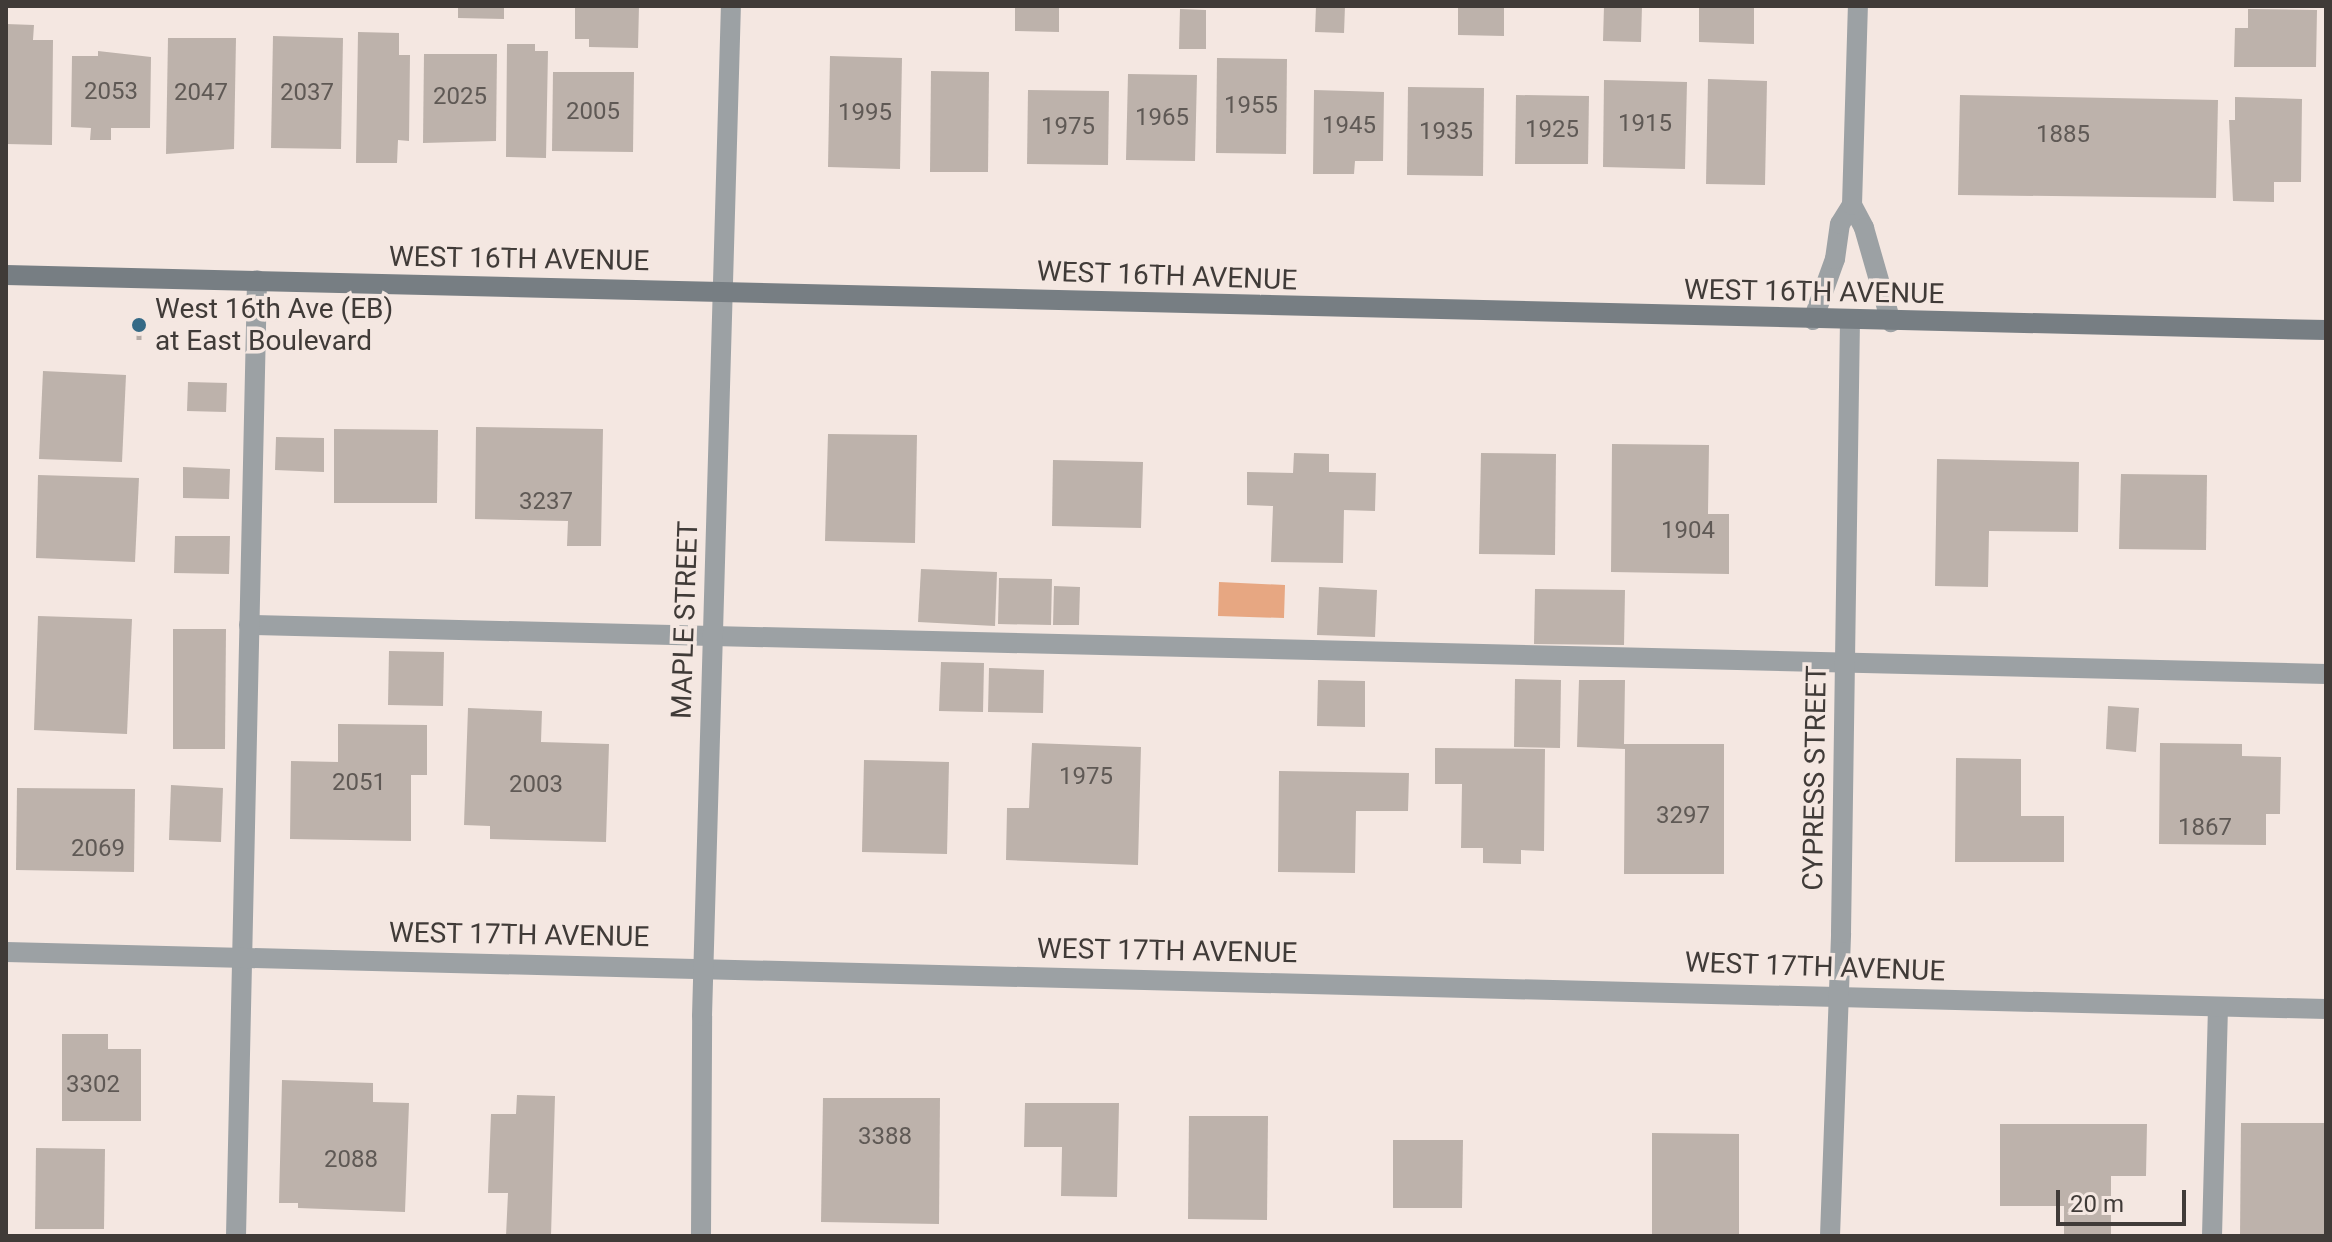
<!DOCTYPE html>
<style>
body{margin:0}
#map{position:relative;width:2332px;height:1242px;overflow:hidden;background:#f4e7e1;font-family:Roboto,sans-serif}
div>[style]{position:absolute}
.water>*{inset:0;background:#e7a782}
.building>*{inset:0;background:#bdb2ab}
.path>*{height:5px;margin-top:-2.5px;transform-origin:0;background:repeating-linear-gradient(90deg,#b5aba6 0 4px,transparent 0 10px)}
.lane>*{height:20px;margin:-10px;padding:0 10px;transform-origin:10px;border-radius:10px;background:#9ca1a4}
.street>*{height:20px;margin:-10px;padding:0 10px;transform-origin:10px;border-radius:10px;background:#9ca1a4}
.secondary>*{height:20px;margin:-10px;padding:0 10px;transform-origin:10px;border-radius:10px;background:#777e83}
.dots>*{width:22px;height:22px;translate:-50% -50%;box-sizing:border-box;border:4px solid #f4e7e1;border-radius:50%}
span{translate:-50% -50%;white-space:nowrap;text-align:center;line-height:1.15;-webkit-text-stroke:7px #f4e7e1;paint-order:stroke}
.number-label{font-size:24px;color:#5f5955}
.number-label span{-webkit-text-stroke-width:0}
.street-label{font-size:28px;color:#403b38}
.poi-label{font-size:28px;color:#403b38}
.left{translate:0 -50%;text-align:left}
.frame{position:absolute;inset:0;border:8px solid #403b38;pointer-events:none}
.scale{position:absolute;left:2056px;top:1190px;width:130px;height:36px;box-sizing:border-box;border:4px solid #403b38;border-top:0;padding-left:10px;font-size:24px;line-height:28px;white-space:nowrap;color:#403b38;-webkit-text-stroke:6px #f4e7e1;paint-order:stroke}
</style>
<div id="map">
<div class="water">
<i style="clip-path:polygon(1219px 582px,1285px 585px,1284px 618px,1218px 616px)"></i>
</div>
<div class="building">
<i style="clip-path:polygon(458px 6px,504px 6px,504px 19px,458px 18px)"></i>
<i style="clip-path:polygon(575px 6px,639px 6px,638px 48px,589px 47px,589px 39px,575px 39px)"></i>
<i style="clip-path:polygon(1015px 6px,1059px 6px,1059px 32px,1015px 31px)"></i>
<i style="clip-path:polygon(1316px 6px,1345px 6px,1344px 33px,1315px 32px)"></i>
<i style="clip-path:polygon(1458px 6px,1504px 6px,1504px 36px,1458px 35px)"></i>
<i style="clip-path:polygon(1604px 6px,1642px 6px,1641px 42px,1603px 41px)"></i>
<i style="clip-path:polygon(1699px 6px,1754px 6px,1754px 44px,1699px 42px)"></i>
<i style="clip-path:polygon(1180px 9px,1206px 10px,1206px 49px,1179px 49px)"></i>
<i style="clip-path:polygon(2248px 9px,2317px 10px,2316px 67px,2234px 67px,2235px 28px,2248px 28px)"></i>
<i style="clip-path:polygon(6px 24px,34px 25px,33px 40px,53px 40px,52px 145px,6px 144px)"></i>
<i style="clip-path:polygon(358px 32px,399px 33px,399px 55px,410px 55px,409px 141px,398px 140px,397px 163px,356px 163px)"></i>
<i style="clip-path:polygon(273px 36px,343px 38px,341px 149px,271px 148px)"></i>
<i style="clip-path:polygon(168px 38px,236px 38px,234px 149px,166px 154px)"></i>
<i style="clip-path:polygon(507px 44px,535px 44px,535px 51px,548px 51px,546px 158px,506px 157px)"></i>
<i style="clip-path:polygon(98px 51px,151px 57px,150px 128px,111px 128px,111px 140px,90px 140px,91px 128px,71px 127px,72px 56px,98px 56px)"></i>
<i style="clip-path:polygon(424px 54px,497px 54px,496px 141px,423px 143px)"></i>
<i style="clip-path:polygon(830px 56px,902px 58px,900px 169px,828px 167px)"></i>
<i style="clip-path:polygon(1217px 58px,1287px 59px,1286px 154px,1216px 153px)"></i>
<i style="clip-path:polygon(931px 71px,989px 72px,988px 172px,930px 172px)"></i>
<i style="clip-path:polygon(553px 72px,634px 72px,633px 152px,552px 151px)"></i>
<i style="clip-path:polygon(1128px 74px,1197px 75px,1195px 161px,1126px 160px)"></i>
<i style="clip-path:polygon(1708px 79px,1767px 81px,1765px 185px,1706px 184px)"></i>
<i style="clip-path:polygon(1604px 80px,1687px 82px,1685px 169px,1603px 167px)"></i>
<i style="clip-path:polygon(1408px 87px,1484px 88px,1483px 176px,1407px 175px)"></i>
<i style="clip-path:polygon(1028px 90px,1109px 91px,1108px 165px,1027px 164px)"></i>
<i style="clip-path:polygon(1314px 90px,1384px 92px,1383px 161px,1355px 161px,1354px 174px,1313px 174px)"></i>
<i style="clip-path:polygon(1516px 95px,1589px 96px,1588px 164px,1515px 164px)"></i>
<i style="clip-path:polygon(1960px 95px,2218px 100px,2216px 198px,1958px 195px)"></i>
<i style="clip-path:polygon(2235px 97px,2302px 99px,2301px 182px,2274px 182px,2274px 202px,2233px 201px,2229px 120px,2235px 120px)"></i>
<i style="clip-path:polygon(43px 371px,126px 375px,122px 462px,39px 459px)"></i>
<i style="clip-path:polygon(188px 382px,227px 383px,226px 412px,187px 411px)"></i>
<i style="clip-path:polygon(476px 427px,603px 429px,601px 546px,567px 546px,568px 521px,475px 519px)"></i>
<i style="clip-path:polygon(334px 429px,438px 430px,437px 503px,334px 503px)"></i>
<i style="clip-path:polygon(828px 434px,917px 435px,915px 543px,825px 541px)"></i>
<i style="clip-path:polygon(276px 437px,324px 438px,324px 472px,275px 470px)"></i>
<i style="clip-path:polygon(1612px 444px,1709px 445px,1708px 514px,1729px 514px,1729px 574px,1611px 572px)"></i>
<i style="clip-path:polygon(1294px 453px,1329px 454px,1329px 472px,1376px 473px,1375px 511px,1344px 510px,1343px 563px,1271px 562px,1273px 506px,1247px 505px,1247px 472px,1293px 473px)"></i>
<i style="clip-path:polygon(1481px 453px,1556px 454px,1555px 555px,1479px 554px)"></i>
<i style="clip-path:polygon(1937px 459px,2079px 462px,2078px 532px,1989px 531px,1988px 587px,1935px 586px)"></i>
<i style="clip-path:polygon(1053px 460px,1143px 462px,1141px 528px,1052px 526px)"></i>
<i style="clip-path:polygon(183px 467px,230px 469px,229px 499px,183px 498px)"></i>
<i style="clip-path:polygon(2121px 474px,2207px 475px,2206px 550px,2119px 549px)"></i>
<i style="clip-path:polygon(38px 475px,139px 478px,135px 562px,36px 558px)"></i>
<i style="clip-path:polygon(175px 536px,230px 536px,229px 574px,174px 573px)"></i>
<i style="clip-path:polygon(921px 569px,997px 572px,995px 626px,918px 622px)"></i>
<i style="clip-path:polygon(999px 578px,1052px 579px,1051px 625px,998px 624px)"></i>
<i style="clip-path:polygon(1054px 586px,1080px 587px,1079px 625px,1053px 625px)"></i>
<i style="clip-path:polygon(1319px 587px,1377px 590px,1375px 637px,1317px 635px)"></i>
<i style="clip-path:polygon(1535px 589px,1625px 590px,1624px 645px,1534px 644px)"></i>
<i style="clip-path:polygon(38px 616px,132px 619px,127px 734px,34px 730px)"></i>
<i style="clip-path:polygon(173px 629px,226px 629px,225px 749px,173px 749px)"></i>
<i style="clip-path:polygon(389px 651px,444px 652px,443px 706px,388px 705px)"></i>
<i style="clip-path:polygon(941px 662px,984px 663px,983px 712px,939px 711px)"></i>
<i style="clip-path:polygon(989px 668px,1044px 670px,1043px 713px,988px 712px)"></i>
<i style="clip-path:polygon(1515px 679px,1561px 680px,1560px 748px,1514px 747px)"></i>
<i style="clip-path:polygon(1318px 680px,1365px 681px,1365px 727px,1317px 726px)"></i>
<i style="clip-path:polygon(1579px 680px,1625px 680px,1624px 744px,1724px 744px,1724px 874px,1624px 874px,1625px 749px,1577px 747px)"></i>
<i style="clip-path:polygon(2108px 706px,2139px 708px,2136px 752px,2106px 749px)"></i>
<i style="clip-path:polygon(468px 708px,542px 711px,541px 742px,609px 744px,606px 842px,490px 839px,490px 826px,464px 825px)"></i>
<i style="clip-path:polygon(338px 724px,427px 725px,427px 775px,411px 775px,411px 841px,290px 839px,291px 761px,338px 762px)"></i>
<i style="clip-path:polygon(1032px 743px,1141px 747px,1138px 865px,1006px 860px,1007px 808px,1029px 808px)"></i>
<i style="clip-path:polygon(2160px 743px,2242px 744px,2242px 756px,2281px 757px,2280px 814px,2266px 814px,2266px 845px,2159px 844px)"></i>
<i style="clip-path:polygon(1435px 748px,1545px 749px,1544px 851px,1521px 850px,1521px 864px,1483px 863px,1483px 848px,1461px 848px,1462px 784px,1435px 784px)"></i>
<i style="clip-path:polygon(1956px 758px,2021px 759px,2021px 816px,2064px 816px,2064px 862px,1955px 862px)"></i>
<i style="clip-path:polygon(864px 760px,949px 762px,947px 854px,862px 852px)"></i>
<i style="clip-path:polygon(1279px 771px,1409px 773px,1408px 811px,1356px 811px,1355px 873px,1278px 872px)"></i>
<i style="clip-path:polygon(171px 785px,223px 788px,221px 842px,169px 840px)"></i>
<i style="clip-path:polygon(17px 788px,135px 789px,134px 872px,16px 870px)"></i>
<i style="clip-path:polygon(62px 1034px,108px 1034px,108px 1049px,141px 1049px,141px 1121px,62px 1121px)"></i>
<i style="clip-path:polygon(282px 1080px,373px 1083px,373px 1102px,409px 1103px,405px 1212px,298px 1208px,298px 1203px,279px 1203px)"></i>
<i style="clip-path:polygon(517px 1095px,555px 1096px,551px 1236px,506px 1236px,508px 1193px,488px 1193px,491px 1114px,516px 1114px)"></i>
<i style="clip-path:polygon(823px 1098px,940px 1098px,939px 1224px,821px 1222px)"></i>
<i style="clip-path:polygon(1025px 1103px,1119px 1103px,1117px 1197px,1061px 1196px,1062px 1147px,1024px 1147px)"></i>
<i style="clip-path:polygon(1189px 1116px,1268px 1116px,1267px 1220px,1188px 1219px)"></i>
<i style="clip-path:polygon(2241px 1123px,2326px 1123px,2325px 1236px,2240px 1236px)"></i>
<i style="clip-path:polygon(2000px 1124px,2147px 1124px,2146px 1176px,2111px 1176px,2111px 1236px,2064px 1236px,2064px 1206px,2000px 1206px)"></i>
<i style="clip-path:polygon(1652px 1133px,1739px 1134px,1739px 1236px,1652px 1236px)"></i>
<i style="clip-path:polygon(1393px 1140px,1463px 1140px,1462px 1208px,1393px 1208px)"></i>
<i style="clip-path:polygon(36px 1148px,105px 1149px,104px 1229px,35px 1229px)"></i>
</div>
<div class="path">
<i style="left:139px;top:325px;width:16px;rotate:90deg"></i>
</div>
<div class="lane">
<i style="left:249px;top:625px;width:2078px;rotate:1.35deg"></i>
<i style="left:236px;top:1236px;width:956px;rotate:-88.74deg"></i>
<i style="left:2212px;top:1236px;width:229px;rotate:-88.5deg"></i>
</div>
<div class="street">
<i style="left:1852px;top:205px;width:26px;rotate:62deg"></i>
<i style="left:1864px;top:228px;width:98px;rotate:74deg"></i>
<i style="left:1813px;top:320px;width:65px;rotate:-70.2deg"></i>
<i style="left:1835px;top:259px;width:35px;rotate:-82deg"></i>
<i style="left:1840px;top:224px;width:22px;rotate:-58deg"></i>
<i style="left:1852px;top:205px;width:199px;rotate:-88.3deg"></i>
<i style="left:6px;top:952px;width:2321px;rotate:1.41deg"></i>
<i style="left:701px;top:1236px;width:220px;rotate:-89.7deg"></i>
<i style="left:702px;top:1016px;width:1010px;rotate:-88.36deg"></i>
<i style="left:1830px;top:1236px;width:303px;rotate:-87.9deg"></i>
<i style="left:1841px;top:933px;width:612px;rotate:-89.16deg"></i>
</div>
<div class="secondary">
<i style="left:6px;top:275px;width:2321px;rotate:1.36deg"></i>
</div>
<div class="dots">
<i style="left:139px;top:325px;background:#356a86"></i>
</div>
<div class="number-label">
<span style="left:111px;top:92px">2053</span>
<span style="left:201px;top:93px">2047</span>
<span style="left:307px;top:93px">2037</span>
<span style="left:460px;top:97px">2025</span>
<span style="left:1251px;top:106px">1955</span>
<span style="left:593px;top:112px">2005</span>
<span style="left:865px;top:113px">1995</span>
<span style="left:1162px;top:118px">1965</span>
<span style="left:1645px;top:124px">1915</span>
<span style="left:1349px;top:126px">1945</span>
<span style="left:1068px;top:127px">1975</span>
<span style="left:1552px;top:130px">1925</span>
<span style="left:1446px;top:132px">1935</span>
<span style="left:2063px;top:135px">1885</span>
<span style="left:546px;top:502px">3237</span>
<span style="left:1688px;top:531px">1904</span>
<span style="left:1086px;top:777px">1975</span>
<span style="left:359px;top:783px">2051</span>
<span style="left:536px;top:785px">2003</span>
<span style="left:1683px;top:816px">3297</span>
<span style="left:2205px;top:828px">1867</span>
<span style="left:98px;top:849px">2069</span>
<span style="left:93px;top:1085px">3302</span>
<span style="left:885px;top:1137px">3388</span>
<span style="left:351px;top:1160px">2088</span>
</div>
<div class="street-label">
<span style="left:519px;top:259px;rotate:1deg">WEST 16TH AVENUE</span>
<span style="left:1167px;top:276px;rotate:2deg">WEST 16TH AVENUE</span>
<span style="left:1814px;top:292px;rotate:1deg">WEST 16TH AVENUE</span>
<span style="left:685px;top:620px;rotate:-88deg">MAPLE STREET</span>
<span style="left:1815px;top:778px;rotate:-89deg">CYPRESS STREET</span>
<span style="left:519px;top:935px;rotate:1deg">WEST 17TH AVENUE</span>
<span style="left:1167px;top:951px;rotate:1deg">WEST 17TH AVENUE</span>
<span style="left:1815px;top:967px;rotate:2deg">WEST 17TH AVENUE</span>
</div>
<div class="poi-label">
<span class="left" style="left:155px;top:325px">West 16th Ave (EB)<br>at East Boulevard</span>
</div>
<div class="frame"></div>
<div class="scale">20 m</div>
</div>
